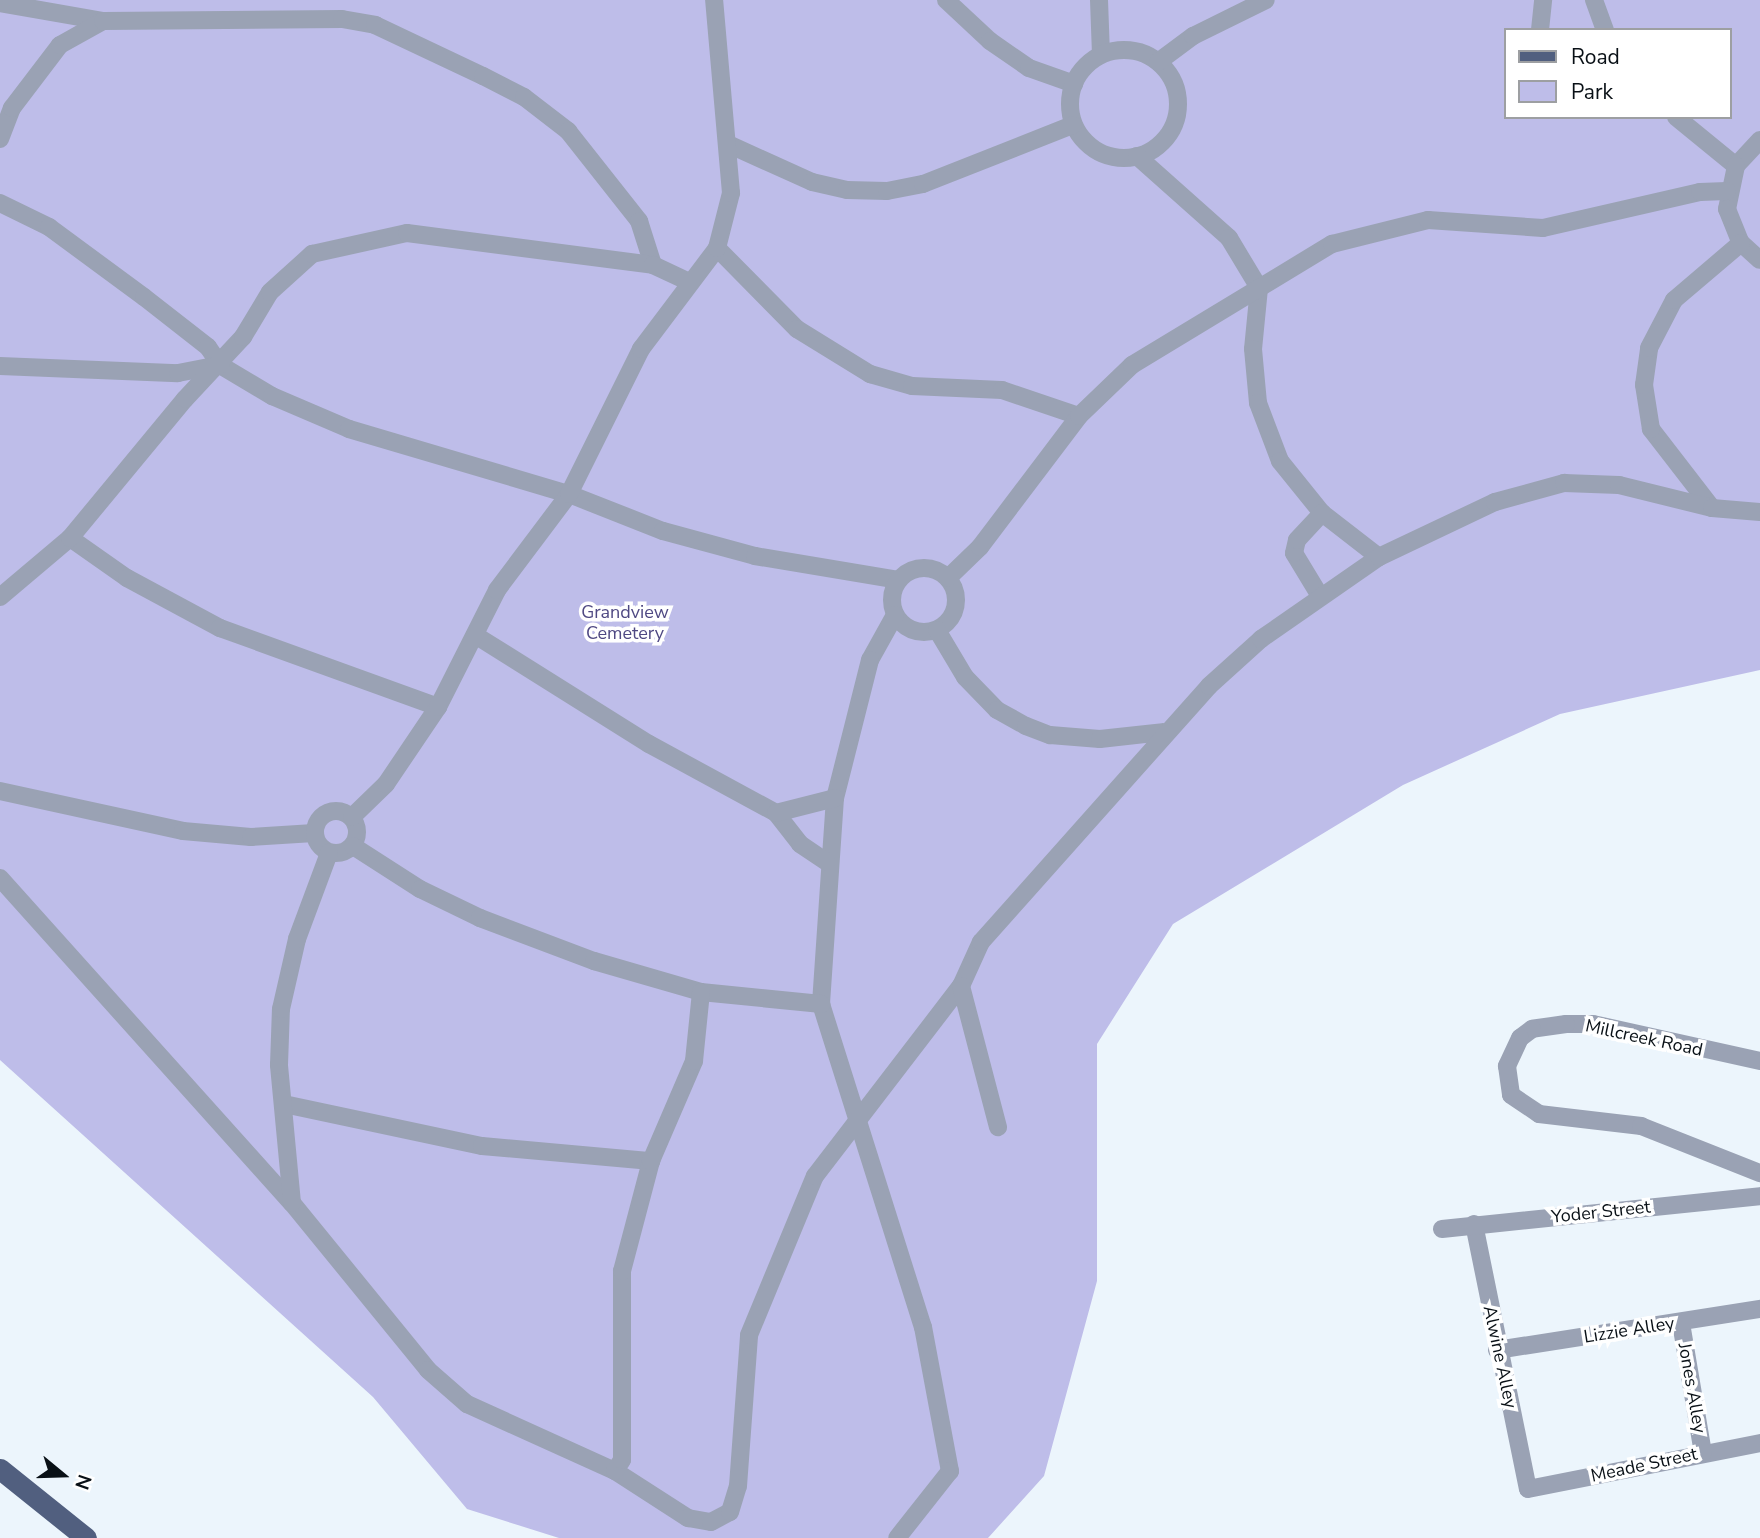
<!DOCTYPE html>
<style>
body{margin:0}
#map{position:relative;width:1760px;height:1538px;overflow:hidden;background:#ecf5fc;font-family:"Nunito Sans",sans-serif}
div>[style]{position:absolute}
.green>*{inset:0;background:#bebde9}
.minor>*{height:18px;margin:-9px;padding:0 9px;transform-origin:9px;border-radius:9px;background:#9aa2b4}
.minor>.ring{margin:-9px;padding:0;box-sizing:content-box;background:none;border:18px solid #9aa2b4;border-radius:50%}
.major>*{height:21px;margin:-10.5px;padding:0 10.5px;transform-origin:10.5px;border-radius:10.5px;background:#515f7f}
span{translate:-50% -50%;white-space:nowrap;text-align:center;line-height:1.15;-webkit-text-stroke:7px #fff;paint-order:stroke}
.park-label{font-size:18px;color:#4f4983}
.street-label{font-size:18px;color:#091016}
.legend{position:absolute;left:1504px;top:28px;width:228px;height:91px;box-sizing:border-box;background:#fff;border:2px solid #9d9fa2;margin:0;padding:9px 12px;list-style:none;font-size:21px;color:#091016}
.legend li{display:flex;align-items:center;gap:14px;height:35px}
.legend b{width:35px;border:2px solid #9d9fa2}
.north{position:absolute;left:28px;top:1440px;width:70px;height:70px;-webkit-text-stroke:5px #fff;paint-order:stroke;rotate:109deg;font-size:19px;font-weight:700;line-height:28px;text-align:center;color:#091016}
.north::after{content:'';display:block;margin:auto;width:24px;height:32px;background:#091016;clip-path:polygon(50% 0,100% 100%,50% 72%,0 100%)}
</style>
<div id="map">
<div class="green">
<i style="clip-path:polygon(evenodd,0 0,1760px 0,1760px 670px,1560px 714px,1403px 785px,1173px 924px,1097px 1044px,1097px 1281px,1044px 1476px,988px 1538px,559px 1538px,467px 1509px,373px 1397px,0 1060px,0 0,1506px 30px,1730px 30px,1730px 117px,1506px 117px,1506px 30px)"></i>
</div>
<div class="minor">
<i style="left:946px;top:0;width:60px;rotate:43deg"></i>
<i style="left:990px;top:41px;width:47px;rotate:34.7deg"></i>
<i style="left:1029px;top:68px;width:48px;rotate:19.6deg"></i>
<i style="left:1099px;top:0;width:54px;rotate:87.9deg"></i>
<i style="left:1594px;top:0;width:32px;rotate:70deg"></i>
<i style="left:0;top:3px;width:105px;rotate:9.9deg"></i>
<i style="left:1540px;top:30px;width:30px;rotate:-84deg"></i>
<i class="ring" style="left:1070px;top:50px;width:90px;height:90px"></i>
<i style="left:1158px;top:62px;width:44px;rotate:-36.6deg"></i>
<i style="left:1193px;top:36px;width:81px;rotate:-26.3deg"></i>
<i style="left:1676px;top:117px;width:77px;rotate:39.2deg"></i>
<i style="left:0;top:139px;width:33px;rotate:-69deg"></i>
<i style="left:12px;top:108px;width:79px;rotate:-52.7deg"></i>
<i style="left:60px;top:45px;width:49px;rotate:-29.2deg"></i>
<i style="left:103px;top:21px;width:239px;rotate:-0.5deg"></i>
<i style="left:342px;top:19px;width:34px;rotate:10deg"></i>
<i style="left:375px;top:25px;width:119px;rotate:25.3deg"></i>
<i style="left:483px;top:76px;width:46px;rotate:27.1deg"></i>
<i style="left:524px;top:97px;width:56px;rotate:37.7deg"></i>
<i style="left:568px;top:131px;width:115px;rotate:51.7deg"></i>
<i style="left:639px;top:221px;width:46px;rotate:72.3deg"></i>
<i style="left:1760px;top:140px;width:35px;rotate:133deg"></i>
<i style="left:1736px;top:166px;width:44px;rotate:101.8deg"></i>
<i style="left:1727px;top:209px;width:37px;rotate:68deg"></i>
<i style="left:1741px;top:243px;width:25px;rotate:42deg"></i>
<i style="left:728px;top:144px;width:92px;rotate:24.3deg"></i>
<i style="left:812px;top:182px;width:36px;rotate:13deg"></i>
<i style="left:847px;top:190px;width:40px;rotate:1.4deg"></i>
<i style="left:887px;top:191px;width:37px;rotate:-11deg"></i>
<i style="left:923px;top:184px;width:161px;rotate:-21.5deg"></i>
<i style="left:1137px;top:156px;width:123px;rotate:41.7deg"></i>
<i style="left:1229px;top:238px;width:58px;rotate:59deg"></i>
<i style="left:1259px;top:288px;width:61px;rotate:95.6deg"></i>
<i style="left:1253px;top:349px;width:54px;rotate:84.7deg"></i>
<i style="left:1258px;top:403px;width:62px;rotate:69.2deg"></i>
<i style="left:1280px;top:461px;width:67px;rotate:51.1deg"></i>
<i style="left:1322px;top:513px;width:72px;rotate:37.7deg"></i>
<i style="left:0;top:203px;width:55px;rotate:26.1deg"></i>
<i style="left:49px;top:227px;width:118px;rotate:36.4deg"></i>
<i style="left:144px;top:297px;width:81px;rotate:38deg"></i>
<i style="left:208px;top:347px;width:22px;rotate:56deg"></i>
<i style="left:220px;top:365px;width:61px;rotate:30.8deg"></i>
<i style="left:272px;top:396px;width:84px;rotate:23.2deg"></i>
<i style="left:349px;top:429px;width:229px;rotate:16.5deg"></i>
<i style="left:569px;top:494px;width:101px;rotate:21.5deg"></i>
<i style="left:663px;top:531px;width:95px;rotate:15.2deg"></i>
<i style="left:755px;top:556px;width:145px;rotate:9.5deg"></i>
<i style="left:717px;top:248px;width:114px;rotate:45.4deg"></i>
<i style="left:797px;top:329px;width:86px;rotate:31.7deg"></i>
<i style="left:870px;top:374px;width:44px;rotate:15.9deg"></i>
<i style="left:912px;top:386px;width:90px;rotate:2.5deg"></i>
<i style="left:1002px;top:390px;width:81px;rotate:18.7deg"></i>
<i style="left:0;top:366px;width:178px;rotate:2.3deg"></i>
<i style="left:178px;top:373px;width:43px;rotate:-10.8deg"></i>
<i style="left:1712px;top:508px;width:100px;rotate:-127.7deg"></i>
<i style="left:1651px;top:429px;width:45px;rotate:-99deg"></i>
<i style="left:1644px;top:385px;width:37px;rotate:-82deg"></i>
<i style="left:1649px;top:348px;width:54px;rotate:-62.5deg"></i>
<i style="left:1674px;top:300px;width:88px;rotate:-40.4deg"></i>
<i style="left:70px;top:538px;width:70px;rotate:35.1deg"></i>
<i style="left:127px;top:578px;width:106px;rotate:28.3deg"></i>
<i style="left:220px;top:628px;width:232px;rotate:19.9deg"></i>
<i class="ring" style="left:892px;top:568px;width:46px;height:46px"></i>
<i style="left:948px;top:578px;width:45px;rotate:-44.1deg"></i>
<i style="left:980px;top:547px;width:164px;rotate:-52.9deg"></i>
<i style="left:1079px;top:416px;width:74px;rotate:-43.9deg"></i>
<i style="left:1132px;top:365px;width:234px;rotate:-31.2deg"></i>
<i style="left:1332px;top:244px;width:99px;rotate:-14deg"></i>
<i style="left:1428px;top:220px;width:115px;rotate:4deg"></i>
<i style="left:1543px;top:228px;width:161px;rotate:-12.9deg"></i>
<i style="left:1700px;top:192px;width:27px;rotate:-2deg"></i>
<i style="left:1320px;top:596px;width:50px;rotate:-121.2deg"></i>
<i style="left:1294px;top:553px;width:13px;rotate:-77deg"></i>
<i style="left:1297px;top:540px;width:37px;rotate:-47deg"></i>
<i style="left:0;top:597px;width:92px;rotate:-40.1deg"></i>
<i style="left:70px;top:538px;width:180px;rotate:-50.4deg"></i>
<i style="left:185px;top:399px;width:85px;rotate:-46.9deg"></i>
<i style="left:243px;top:337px;width:52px;rotate:-59deg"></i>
<i style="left:270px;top:292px;width:57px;rotate:-42.1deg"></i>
<i style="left:312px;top:254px;width:97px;rotate:-12.5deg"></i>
<i style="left:407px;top:233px;width:248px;rotate:7.4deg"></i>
<i style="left:653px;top:265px;width:38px;rotate:25deg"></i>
<i style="left:895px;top:615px;width:51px;rotate:119.1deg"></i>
<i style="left:870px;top:660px;width:142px;rotate:104.2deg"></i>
<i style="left:835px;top:798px;width:206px;rotate:93.9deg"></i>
<i style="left:821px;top:1004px;width:339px;rotate:72.5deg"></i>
<i style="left:923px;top:1327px;width:147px;rotate:79.4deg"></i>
<i style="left:950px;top:1471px;width:85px;rotate:128.3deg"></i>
<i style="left:937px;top:630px;width:55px;rotate:59.2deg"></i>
<i style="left:965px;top:677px;width:46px;rotate:45.9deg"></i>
<i style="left:997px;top:710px;width:33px;rotate:29deg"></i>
<i style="left:1026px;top:726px;width:26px;rotate:21deg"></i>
<i style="left:1050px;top:735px;width:50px;rotate:4.6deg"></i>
<i style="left:1100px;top:739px;width:63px;rotate:-6.3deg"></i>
<i style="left:475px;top:635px;width:205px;rotate:32.1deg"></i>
<i style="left:649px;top:744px;width:145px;rotate:28.5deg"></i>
<i style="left:776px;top:813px;width:39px;rotate:52deg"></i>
<i style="left:800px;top:844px;width:32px;rotate:34deg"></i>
<i style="left:0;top:791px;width:187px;rotate:12.3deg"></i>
<i style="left:183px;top:831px;width:68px;rotate:5deg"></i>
<i style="left:251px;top:837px;width:63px;rotate:-3.6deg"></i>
<i class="ring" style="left:315px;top:811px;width:24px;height:24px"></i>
<i style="left:776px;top:813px;width:61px;rotate:-14.3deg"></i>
<i style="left:352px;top:817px;width:47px;rotate:-44.1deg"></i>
<i style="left:386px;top:784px;width:93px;rotate:-56deg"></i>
<i style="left:438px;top:707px;width:131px;rotate:-63.2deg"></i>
<i style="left:497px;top:590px;width:120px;rotate:-53.1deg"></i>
<i style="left:569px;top:494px;width:162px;rotate:-63.6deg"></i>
<i style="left:641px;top:349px;width:126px;rotate:-53deg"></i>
<i style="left:717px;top:248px;width:57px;rotate:-75.7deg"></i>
<i style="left:731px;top:193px;width:194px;rotate:-95deg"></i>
<i style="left:353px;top:846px;width:80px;rotate:32.7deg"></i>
<i style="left:420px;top:889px;width:67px;rotate:25.8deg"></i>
<i style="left:480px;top:918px;width:122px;rotate:20.7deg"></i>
<i style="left:594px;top:961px;width:111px;rotate:16.2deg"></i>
<i style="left:701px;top:992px;width:121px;rotate:5.7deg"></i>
<i style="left:0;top:878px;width:437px;rotate:48.1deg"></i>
<i style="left:292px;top:1203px;width:215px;rotate:50.8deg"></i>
<i style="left:428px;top:1370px;width:52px;rotate:41.1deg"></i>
<i style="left:467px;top:1404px;width:162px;rotate:24.4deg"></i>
<i style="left:615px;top:1471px;width:87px;rotate:32.8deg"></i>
<i style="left:688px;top:1518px;width:23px;rotate:10deg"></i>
<i style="left:711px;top:1522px;width:21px;rotate:-28deg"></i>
<i style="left:730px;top:1512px;width:27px;rotate:-73deg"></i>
<i style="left:738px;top:1486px;width:151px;rotate:-85.8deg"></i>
<i style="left:749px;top:1335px;width:172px;rotate:-67.5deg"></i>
<i style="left:815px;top:1176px;width:240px;rotate:-52.5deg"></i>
<i style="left:961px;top:986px;width:48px;rotate:-65.6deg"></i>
<i style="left:981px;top:942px;width:343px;rotate:-48.3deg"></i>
<i style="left:1209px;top:686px;width:70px;rotate:-42.1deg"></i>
<i style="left:1261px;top:639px;width:144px;rotate:-34.8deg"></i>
<i style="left:1379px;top:557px;width:128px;rotate:-25.4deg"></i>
<i style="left:1495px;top:502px;width:72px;rotate:-15.4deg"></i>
<i style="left:1564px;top:483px;width:55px;rotate:2.1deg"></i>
<i style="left:1619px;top:485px;width:96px;rotate:13.9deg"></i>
<i style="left:1712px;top:508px;width:48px;rotate:4.8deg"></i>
<i style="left:961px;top:986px;width:146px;rotate:75.3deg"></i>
<i style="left:1760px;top:1061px;width:171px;rotate:-167.5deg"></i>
<i style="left:1593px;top:1024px;width:27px;rotate:180deg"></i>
<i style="left:1566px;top:1024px;width:34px;rotate:172deg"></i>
<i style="left:1532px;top:1029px;width:15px;rotate:143deg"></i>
<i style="left:1520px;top:1038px;width:31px;rotate:115deg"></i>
<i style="left:1507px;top:1066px;width:29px;rotate:82deg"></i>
<i style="left:1511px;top:1095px;width:34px;rotate:34deg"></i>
<i style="left:1539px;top:1114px;width:103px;rotate:6.7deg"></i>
<i style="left:1641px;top:1126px;width:128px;rotate:21.6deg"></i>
<i style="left:284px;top:1104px;width:202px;rotate:12deg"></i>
<i style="left:482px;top:1146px;width:170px;rotate:5.1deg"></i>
<i style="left:292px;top:1203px;width:139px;rotate:-95.4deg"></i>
<i style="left:279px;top:1065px;width:56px;rotate:-88deg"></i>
<i style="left:281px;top:1009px;width:72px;rotate:-77.1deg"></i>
<i style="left:297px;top:939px;width:92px;rotate:-69.6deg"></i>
<i style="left:1474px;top:1224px;width:270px;rotate:78.5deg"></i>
<i style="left:1528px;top:1489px;width:237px;rotate:-11.2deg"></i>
<i style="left:1442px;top:1229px;width:320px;rotate:-5.9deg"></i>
<i style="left:1681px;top:1323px;width:132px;rotate:80.4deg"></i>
<i style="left:1497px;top:1350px;width:266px;rotate:-8.9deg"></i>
<i style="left:615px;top:1471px;width:13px;rotate:-58deg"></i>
<i style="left:622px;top:1460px;width:189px;rotate:-90deg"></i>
<i style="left:622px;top:1271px;width:114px;rotate:-75.2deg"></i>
<i style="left:651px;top:1161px;width:109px;rotate:-66.7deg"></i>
<i style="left:694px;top:1061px;width:69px;rotate:-84.2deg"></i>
</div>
<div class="major">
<i style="left:0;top:1469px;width:110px;rotate:38.7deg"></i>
</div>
<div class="park-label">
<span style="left:625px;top:623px">Grandview<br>Cemetery</span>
</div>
<div class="street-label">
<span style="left:1644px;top:1038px;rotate:12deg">Millcreek Road</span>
<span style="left:1601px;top:1212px;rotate:-6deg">Yoder Street</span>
<span style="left:1629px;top:1330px;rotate:-9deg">Lizzie Alley</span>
<span style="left:1500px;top:1357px;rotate:78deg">Alwine Alley</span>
<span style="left:1692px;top:1388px;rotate:80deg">Jones Alley</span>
<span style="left:1644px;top:1465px;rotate:-12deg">Meade Street</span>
</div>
<ul class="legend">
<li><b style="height:9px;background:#515f7f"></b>Road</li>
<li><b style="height:19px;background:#bebde9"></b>Park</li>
</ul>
<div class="north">N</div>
</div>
